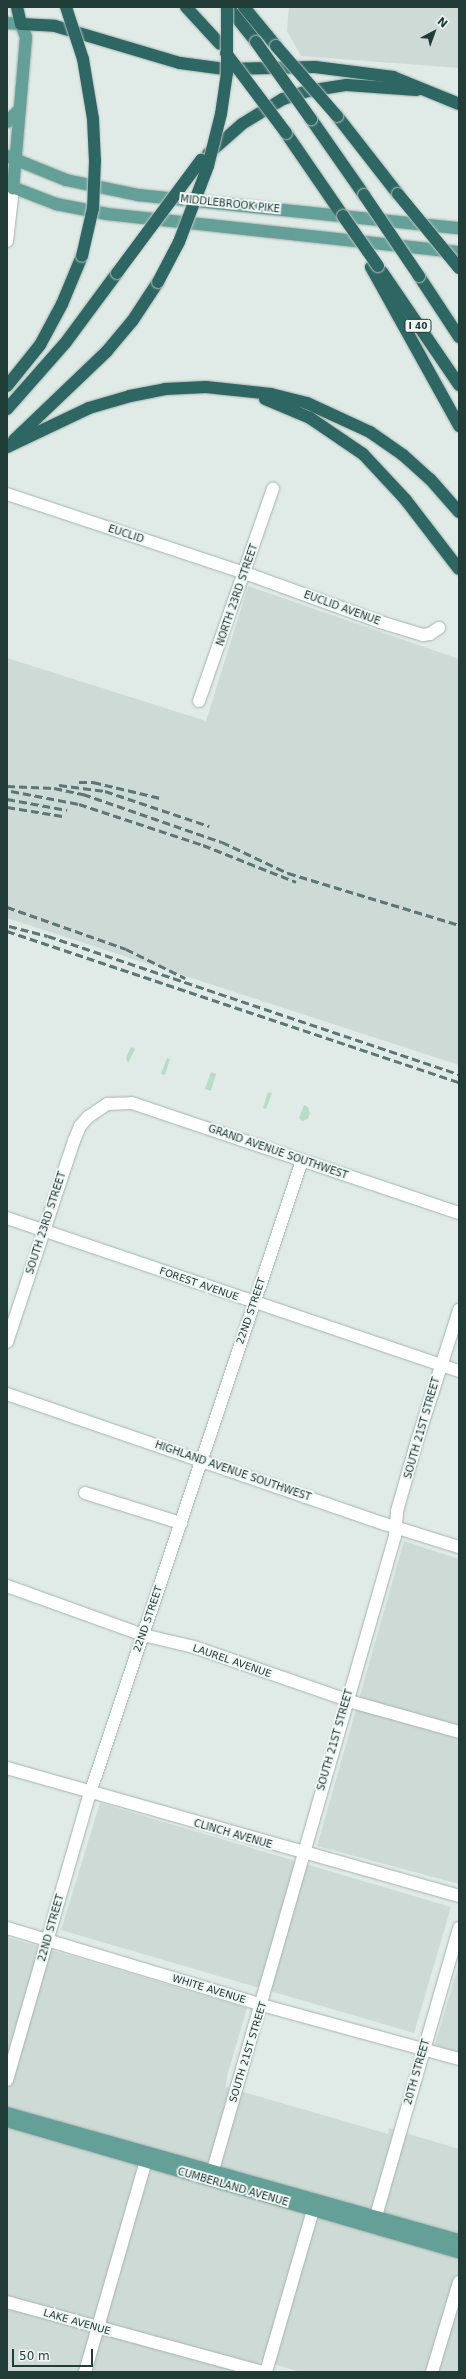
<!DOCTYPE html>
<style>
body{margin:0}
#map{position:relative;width:466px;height:2379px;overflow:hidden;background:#e0ebe7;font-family:"DejaVu Sans",sans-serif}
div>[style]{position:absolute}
.built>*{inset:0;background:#cedad6}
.green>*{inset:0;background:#b9dcc7}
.roads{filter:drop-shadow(0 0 1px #a3b3af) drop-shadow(0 0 1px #a3b3af)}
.minor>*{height:12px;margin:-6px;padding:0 6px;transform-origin:6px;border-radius:6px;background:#fff}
.major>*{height:12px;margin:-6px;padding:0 6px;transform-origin:6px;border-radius:6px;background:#65a098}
.highway>*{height:12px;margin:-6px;padding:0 6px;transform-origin:6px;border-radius:6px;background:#2d6662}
.rail>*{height:3px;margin-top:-1.5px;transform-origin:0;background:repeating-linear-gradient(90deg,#5b7673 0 8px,transparent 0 12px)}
.bridges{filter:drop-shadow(0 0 1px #c1c8c7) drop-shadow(0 0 1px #c1c8c7)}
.highway-bridge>*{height:12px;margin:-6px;padding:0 6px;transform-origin:6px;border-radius:6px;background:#2d6662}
span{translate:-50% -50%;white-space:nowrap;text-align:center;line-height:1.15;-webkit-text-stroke:4px #f0f7f5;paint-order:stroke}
.shield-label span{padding:1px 3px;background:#f0f7f5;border:1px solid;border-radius:3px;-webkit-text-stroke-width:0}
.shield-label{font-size:9px;color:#213b37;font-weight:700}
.street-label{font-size:10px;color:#213b37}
.frame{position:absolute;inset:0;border:8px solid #213b37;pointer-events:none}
.north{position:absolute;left:414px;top:12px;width:40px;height:40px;-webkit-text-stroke:3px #f0f7f5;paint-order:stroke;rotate:41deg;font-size:11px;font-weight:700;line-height:16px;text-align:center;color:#213b37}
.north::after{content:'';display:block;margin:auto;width:14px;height:18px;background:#213b37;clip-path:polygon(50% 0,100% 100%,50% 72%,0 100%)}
.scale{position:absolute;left:12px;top:2349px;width:81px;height:18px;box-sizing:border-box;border:2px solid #213b37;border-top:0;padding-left:5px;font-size:12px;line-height:14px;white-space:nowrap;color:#213b37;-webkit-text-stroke:3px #f0f7f5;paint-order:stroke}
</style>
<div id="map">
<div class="built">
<i style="clip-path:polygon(289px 7px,459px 7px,459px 68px,301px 56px,287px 31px)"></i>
<i style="clip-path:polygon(248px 586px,459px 659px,459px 1065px,7px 918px,7px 658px,206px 721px)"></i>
<i style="clip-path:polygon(404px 1541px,459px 1559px,459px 1884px,317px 1846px)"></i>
<i style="clip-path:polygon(100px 1803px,451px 1907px,414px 2033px,61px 1930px)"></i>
<i style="clip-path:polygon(7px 1937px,247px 2008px,227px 2076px,226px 2087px,388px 2134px,389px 2128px,459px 2149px,459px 2372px,300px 2372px,260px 2360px,256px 2372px,7px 2372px)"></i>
<i style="clip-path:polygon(459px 1964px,459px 2054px,434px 2047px)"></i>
</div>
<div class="green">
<i style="clip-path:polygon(131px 1047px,135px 1049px,128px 1063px,126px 1058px)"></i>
<i style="clip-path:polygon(167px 1058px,170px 1059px,165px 1075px,161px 1074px)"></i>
<i style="clip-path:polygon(211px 1072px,216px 1074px,211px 1091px,205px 1089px)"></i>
<i style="clip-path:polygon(268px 1092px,272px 1093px,266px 1109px,263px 1108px)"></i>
<i style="clip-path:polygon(304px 1105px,308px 1107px,310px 1113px,308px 1119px,302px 1121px,299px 1118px)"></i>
</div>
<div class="roads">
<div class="minor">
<i style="left:7px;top:241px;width:53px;rotate:-83.5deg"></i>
<i style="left:7px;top:494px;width:251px;rotate:18.4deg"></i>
<i style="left:245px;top:573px;width:144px;rotate:19.9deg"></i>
<i style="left:380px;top:622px;width:45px;rotate:16.8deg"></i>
<i style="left:423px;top:635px;width:7px;rotate:-8deg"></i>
<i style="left:430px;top:634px;width:11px;rotate:-34deg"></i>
<i style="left:199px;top:701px;width:225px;rotate:-70.8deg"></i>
<i style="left:7px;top:1218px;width:477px;rotate:18.7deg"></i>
<i style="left:7px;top:1342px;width:212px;rotate:-71.6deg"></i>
<i style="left:74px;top:1141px;width:16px;rotate:-68deg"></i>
<i style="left:80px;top:1126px;width:12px;rotate:-48deg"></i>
<i style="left:88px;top:1117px;width:23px;rotate:-34deg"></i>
<i style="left:107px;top:1104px;width:25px;rotate:-2deg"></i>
<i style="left:132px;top:1103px;width:345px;rotate:18.6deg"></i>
<i style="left:7px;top:1394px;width:400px;rotate:19deg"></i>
<i style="left:385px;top:1524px;width:77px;rotate:17.3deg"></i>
<i style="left:85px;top:1493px;width:101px;rotate:17.4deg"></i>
<i style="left:7px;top:1586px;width:145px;rotate:19.8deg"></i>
<i style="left:143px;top:1635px;width:52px;rotate:13.2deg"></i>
<i style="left:194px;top:1647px;width:171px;rotate:19.1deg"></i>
<i style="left:356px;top:1703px;width:107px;rotate:15.7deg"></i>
<i style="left:7px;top:1768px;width:470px;rotate:15.8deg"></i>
<i style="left:7px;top:1928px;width:266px;rotate:16.8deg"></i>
<i style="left:262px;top:2005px;width:204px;rotate:15.3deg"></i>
<i style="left:7px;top:2080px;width:299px;rotate:-73.9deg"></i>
<i style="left:90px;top:1793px;width:667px;rotate:-71.46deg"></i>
<i style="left:213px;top:2170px;width:660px;rotate:-73.98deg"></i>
<i style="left:395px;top:1536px;width:25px;rotate:-85deg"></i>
<i style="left:397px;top:1511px;width:73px;rotate:-74.1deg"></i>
<i style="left:417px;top:1441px;width:138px;rotate:-72.2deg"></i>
<i style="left:376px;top:2216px;width:300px;rotate:-73.9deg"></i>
<i style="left:7px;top:2302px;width:265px;rotate:15.3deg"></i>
<i style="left:85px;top:2372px;width:220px;rotate:-73.9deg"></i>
<i style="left:266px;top:2372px;width:169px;rotate:-73.8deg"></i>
<i style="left:432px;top:2372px;width:94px;rotate:-73.3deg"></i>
</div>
<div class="major">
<i style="left:7px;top:23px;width:14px;rotate:4deg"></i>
<i style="left:21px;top:24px;width:14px;rotate:69deg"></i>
<i style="left:26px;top:37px;width:152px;rotate:94.9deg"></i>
<i style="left:7px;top:122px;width:18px;rotate:-45deg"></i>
<i style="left:7px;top:156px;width:64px;rotate:22.1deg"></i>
<i style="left:66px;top:180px;width:74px;rotate:11.8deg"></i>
<i style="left:138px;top:195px;width:323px;rotate:5.9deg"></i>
<i style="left:7px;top:185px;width:53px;rotate:21.2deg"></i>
<i style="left:56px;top:204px;width:52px;rotate:11.1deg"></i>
<i style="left:107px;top:214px;width:354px;rotate:6.2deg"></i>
<i style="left:7px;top:2113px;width:470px;rotate:15.7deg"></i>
<i style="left:7px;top:2121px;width:471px;rotate:16.2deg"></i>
</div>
<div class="highway">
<i style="left:17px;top:7px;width:17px;rotate:77deg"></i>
<i style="left:21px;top:24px;width:34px;rotate:3deg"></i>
<i style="left:55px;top:26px;width:130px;rotate:16.5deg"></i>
<i style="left:180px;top:63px;width:45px;rotate:7.6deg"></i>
<i style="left:225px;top:69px;width:90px;rotate:-1.3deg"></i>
<i style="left:315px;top:67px;width:79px;rotate:7.3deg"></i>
<i style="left:393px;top:77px;width:71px;rotate:22.2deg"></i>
<i style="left:186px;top:7px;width:50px;rotate:47.4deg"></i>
<i style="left:228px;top:7px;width:45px;rotate:51.3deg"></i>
<i style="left:244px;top:7px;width:50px;rotate:50.6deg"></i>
<i style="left:337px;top:116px;width:99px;rotate:52deg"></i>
<i style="left:311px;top:119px;width:93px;rotate:55.1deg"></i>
<i style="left:286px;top:133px;width:101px;rotate:55.5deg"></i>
<i style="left:208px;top:154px;width:45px;rotate:-41.4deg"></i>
<i style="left:242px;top:124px;width:48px;rotate:-31.4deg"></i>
<i style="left:283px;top:99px;width:26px;rotate:-18deg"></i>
<i style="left:308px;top:91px;width:39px;rotate:-9deg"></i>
<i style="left:347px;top:85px;width:70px;rotate:4.1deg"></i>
<i style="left:371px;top:267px;width:182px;rotate:61deg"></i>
<i style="left:382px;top:272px;width:137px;rotate:55.7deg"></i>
<i style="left:419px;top:276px;width:73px;rotate:56.7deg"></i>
<i style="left:7px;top:386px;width:53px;rotate:-51.2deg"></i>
<i style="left:40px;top:345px;width:47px;rotate:-61.8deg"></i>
<i style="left:62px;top:304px;width:52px;rotate:-67.4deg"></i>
<i style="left:265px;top:399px;width:49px;rotate:22.9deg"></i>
<i style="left:310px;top:418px;width:64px;rotate:34.2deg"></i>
<i style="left:363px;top:454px;width:62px;rotate:47deg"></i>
<i style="left:405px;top:499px;width:88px;rotate:52.4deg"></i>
<i style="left:7px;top:409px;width:89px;rotate:-48.6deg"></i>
<i style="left:66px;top:342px;width:86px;rotate:-53.5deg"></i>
<i style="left:14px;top:440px;width:129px;rotate:-43.7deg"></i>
<i style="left:107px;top:351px;width:40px;rotate:-50deg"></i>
<i style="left:133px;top:320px;width:45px;rotate:-56.7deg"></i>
<i style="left:7px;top:447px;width:91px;rotate:-25.4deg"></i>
<i style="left:89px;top:408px;width:43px;rotate:-16.3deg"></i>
<i style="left:130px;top:396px;width:36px;rotate:-11deg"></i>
<i style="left:165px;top:389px;width:41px;rotate:-2.8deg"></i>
<i style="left:206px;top:387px;width:65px;rotate:6.1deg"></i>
<i style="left:271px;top:394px;width:37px;rotate:14deg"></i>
<i style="left:307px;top:403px;width:69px;rotate:24.7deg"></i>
<i style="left:370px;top:432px;width:40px;rotate:34.9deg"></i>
<i style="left:403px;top:455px;width:36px;rotate:42deg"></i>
<i style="left:430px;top:479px;width:44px;rotate:48.7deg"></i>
</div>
</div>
<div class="rail">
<i style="left:79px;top:782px;width:14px"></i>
<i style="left:93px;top:782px;width:69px;rotate:13.4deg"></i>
<i style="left:59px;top:785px;width:46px;rotate:7.4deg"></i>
<i style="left:105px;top:791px;width:110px;rotate:18.6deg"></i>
<i style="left:7px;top:786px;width:47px;rotate:2.4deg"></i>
<i style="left:54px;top:788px;width:30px;rotate:12deg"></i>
<i style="left:83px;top:794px;width:147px;rotate:19.1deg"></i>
<i style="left:222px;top:842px;width:73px;rotate:25.2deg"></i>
<i style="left:288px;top:873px;width:179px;rotate:16.9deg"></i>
<i style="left:11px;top:791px;width:69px;rotate:10.8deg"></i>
<i style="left:79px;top:804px;width:131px;rotate:18.3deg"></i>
<i style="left:203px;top:845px;width:100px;rotate:21.7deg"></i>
<i style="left:7px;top:799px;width:61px;rotate:10.4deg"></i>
<i style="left:7px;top:807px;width:56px;rotate:9.3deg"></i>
<i style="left:7px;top:907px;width:126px;rotate:19.4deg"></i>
<i style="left:126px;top:949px;width:66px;rotate:26.2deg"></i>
<i style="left:9px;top:926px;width:40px;rotate:14.4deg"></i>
<i style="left:48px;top:936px;width:434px;rotate:18.6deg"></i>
<i style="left:7px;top:931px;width:477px;rotate:18.5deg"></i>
</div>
<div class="bridges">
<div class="highway-bridge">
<i style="left:66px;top:7px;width:55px;rotate:71.9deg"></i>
<i style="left:83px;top:59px;width:61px;rotate:80.5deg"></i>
<i style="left:93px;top:119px;width:42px;rotate:87.3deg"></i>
<i style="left:95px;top:161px;width:47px;rotate:92.4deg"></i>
<i style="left:93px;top:208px;width:49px;rotate:102.9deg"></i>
<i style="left:256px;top:42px;width:95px;rotate:54.5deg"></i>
<i style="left:276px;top:46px;width:93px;rotate:48.9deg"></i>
<i style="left:226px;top:53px;width:100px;rotate:53.1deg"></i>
<i style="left:398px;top:194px;width:96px;rotate:50.5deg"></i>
<i style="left:364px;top:195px;width:98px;rotate:55.8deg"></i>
<i style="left:343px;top:216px;width:61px;rotate:55deg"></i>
<i style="left:117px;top:273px;width:141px;rotate:-53.4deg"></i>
<i style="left:158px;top:282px;width:45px;rotate:-62.3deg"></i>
<i style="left:179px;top:242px;width:81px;rotate:-69.1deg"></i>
<i style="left:208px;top:166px;width:54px;rotate:-76deg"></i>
<i style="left:221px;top:114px;width:41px;rotate:-81.7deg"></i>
<i style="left:227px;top:73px;width:66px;rotate:-90deg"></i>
</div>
</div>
<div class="shield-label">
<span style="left:418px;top:326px">I 40</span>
</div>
<div class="street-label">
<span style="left:230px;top:204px;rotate:6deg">MIDDLEBROOK PIKE</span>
<span style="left:126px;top:534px;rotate:18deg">EUCLID</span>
<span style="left:237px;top:595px;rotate:-71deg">NORTH 23RD STREET</span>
<span style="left:342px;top:608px;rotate:20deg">EUCLID AVENUE</span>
<span style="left:278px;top:1152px;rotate:19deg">GRAND AVENUE SOUTHWEST</span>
<span style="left:46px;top:1223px;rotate:-72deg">SOUTH 23RD STREET</span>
<span style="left:199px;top:1284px;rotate:19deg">FOREST AVENUE</span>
<span style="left:251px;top:1311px;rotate:-71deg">22ND STREET</span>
<span style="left:422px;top:1428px;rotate:-74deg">SOUTH 21ST STREET</span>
<span style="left:233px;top:1471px;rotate:19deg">HIGHLAND AVENUE SOUTHWEST</span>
<span style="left:148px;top:1619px;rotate:-71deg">22ND STREET</span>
<span style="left:232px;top:1661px;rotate:19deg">LAUREL AVENUE</span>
<span style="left:335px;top:1740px;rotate:-74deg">SOUTH 21ST STREET</span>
<span style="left:233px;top:1834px;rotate:16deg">CLINCH AVENUE</span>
<span style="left:51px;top:1928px;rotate:-74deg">22ND STREET</span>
<span style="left:209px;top:1989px;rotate:17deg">WHITE AVENUE</span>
<span style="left:248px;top:2052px;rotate:-73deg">SOUTH 21ST STREET</span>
<span style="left:417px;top:2072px;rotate:-74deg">20TH STREET</span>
<span style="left:233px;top:2187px;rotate:16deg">CUMBERLAND AVENUE</span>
<span style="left:77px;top:2322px;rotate:16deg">LAKE AVENUE</span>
</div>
<div class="frame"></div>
<div class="north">N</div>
<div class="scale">50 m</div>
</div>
